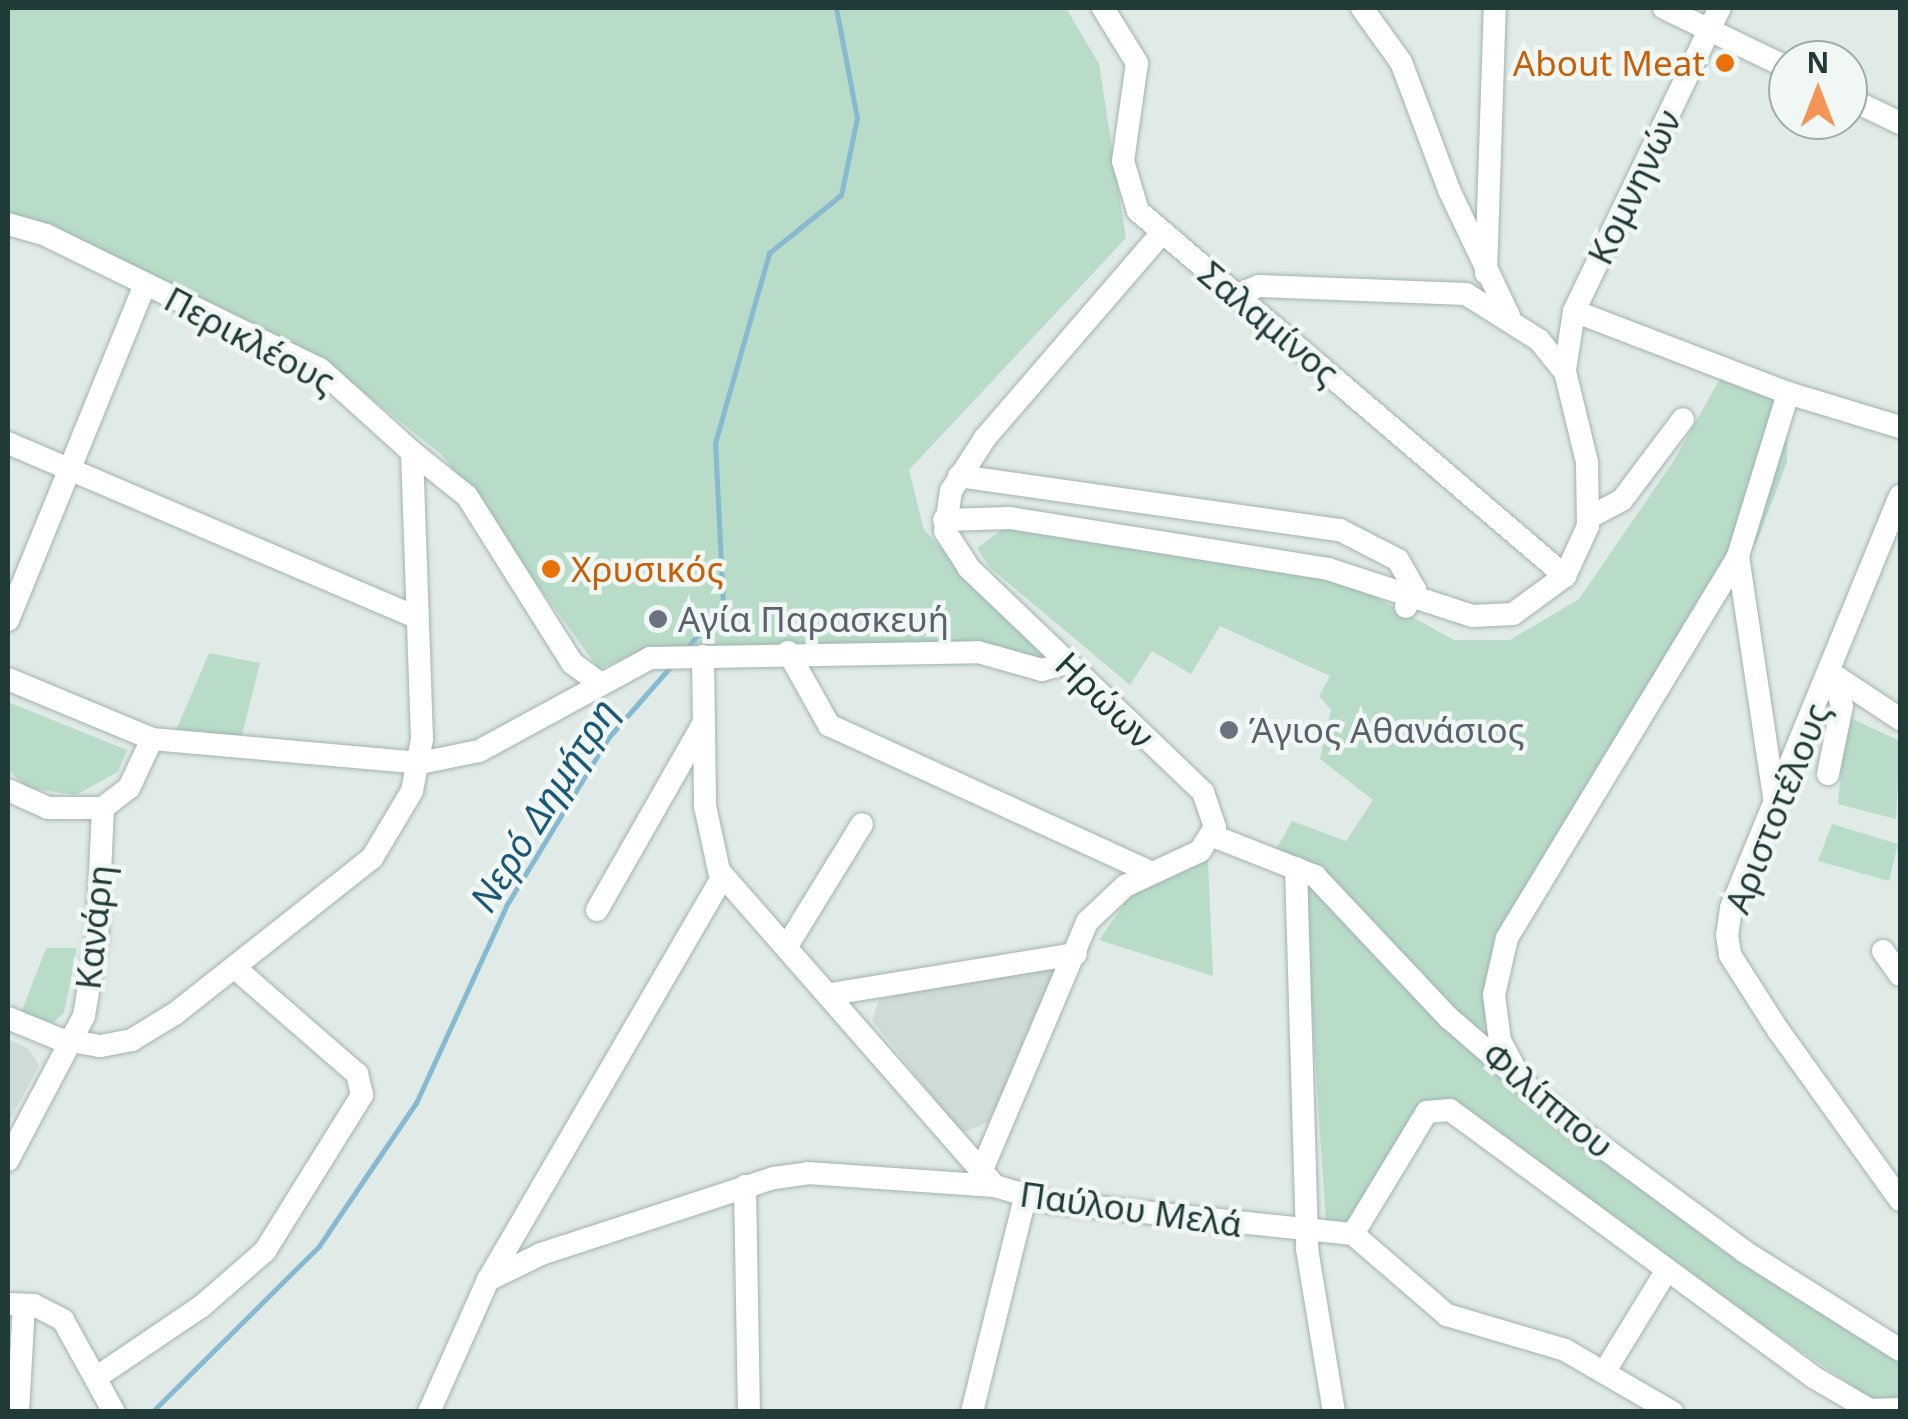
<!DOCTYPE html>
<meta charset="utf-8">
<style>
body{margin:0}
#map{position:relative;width:1908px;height:1419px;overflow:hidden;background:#e0ebe8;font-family:"Noto Sans",sans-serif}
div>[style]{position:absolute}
.built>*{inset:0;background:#cedbd7}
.green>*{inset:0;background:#b8dcc8}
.stream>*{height:5px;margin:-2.5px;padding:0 2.5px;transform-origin:2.5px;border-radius:2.5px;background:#87b9d0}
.roads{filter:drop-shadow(0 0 2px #a3b3b0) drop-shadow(0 0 2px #a3b3b0)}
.minor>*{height:22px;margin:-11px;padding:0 11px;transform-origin:11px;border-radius:11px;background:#fff}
.dots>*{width:28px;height:28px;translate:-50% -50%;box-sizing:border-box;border:5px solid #f0f7f5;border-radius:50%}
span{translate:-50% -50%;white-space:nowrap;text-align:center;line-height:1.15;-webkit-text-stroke:9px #f0f7f5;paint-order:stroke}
.food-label{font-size:35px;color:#c56008}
.right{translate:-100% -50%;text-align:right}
.left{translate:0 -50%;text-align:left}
.street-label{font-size:35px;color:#203b38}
.worship-label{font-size:35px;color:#5b616d}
.water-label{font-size:38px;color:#1b5976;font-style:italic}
.frame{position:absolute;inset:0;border:10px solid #203b38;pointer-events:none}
.north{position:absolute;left:1768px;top:40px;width:100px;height:100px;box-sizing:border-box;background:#f0f7f5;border:2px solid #9daca9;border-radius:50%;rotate:0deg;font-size:28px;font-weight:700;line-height:40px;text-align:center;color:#203b38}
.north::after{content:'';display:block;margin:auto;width:35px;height:45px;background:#f29556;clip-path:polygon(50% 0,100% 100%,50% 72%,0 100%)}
</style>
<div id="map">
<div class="built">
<i style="clip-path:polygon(1064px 963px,989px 1122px,962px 1133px,872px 1020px,879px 999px)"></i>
<i style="clip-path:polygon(8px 1039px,29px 1049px,39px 1066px,8px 1123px)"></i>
</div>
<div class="green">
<i style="clip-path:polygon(8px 8px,1066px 8px,1099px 64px,1126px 238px,909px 470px,924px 530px,1051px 663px,969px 643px,632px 655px,599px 669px,443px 456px,351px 382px,21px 217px,8px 217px)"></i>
<i style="clip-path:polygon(1726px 368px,1788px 393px,1787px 462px,1757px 541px,1515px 943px,1503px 981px,1505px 1021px,1529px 1096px,1900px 1350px,1900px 1398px,1872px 1399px,1584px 1204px,1450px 1101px,1365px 1223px,1326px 1222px,1303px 880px,1273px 855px,1292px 821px,1346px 841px,1373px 800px,1320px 759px,1331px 710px,1319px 696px,1330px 676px,1220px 626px,1191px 674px,1152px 651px,1130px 685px,989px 567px,977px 548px,1003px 529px,1325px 579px,1369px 593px,1454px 640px,1510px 640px,1579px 599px,1673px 462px)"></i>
<i style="clip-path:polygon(209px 653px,260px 663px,242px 735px,175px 733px)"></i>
<i style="clip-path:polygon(8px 702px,127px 750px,118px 772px,76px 795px,28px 788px,8px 770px)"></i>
<i style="clip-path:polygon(1846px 716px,1900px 741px,1896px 819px,1838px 804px)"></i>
<i style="clip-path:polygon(1832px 824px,1898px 844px,1889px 881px,1818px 861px)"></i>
<i style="clip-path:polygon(1208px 860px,1213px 976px,1099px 940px,1132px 893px)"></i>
<i style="clip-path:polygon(46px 948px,77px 948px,64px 1013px,53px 1023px,21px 1013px)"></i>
</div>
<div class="stream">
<i style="left:685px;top:650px;width:59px;rotate:-49.8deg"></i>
<i style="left:723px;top:605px;width:162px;rotate:-92.8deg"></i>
<i style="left:715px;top:443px;width:198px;rotate:-74.1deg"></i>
<i style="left:769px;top:253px;width:92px;rotate:-38.9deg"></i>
<i style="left:841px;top:195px;width:79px;rotate:-78.3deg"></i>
<i style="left:857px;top:118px;width:112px;rotate:-100.8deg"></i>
<i style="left:152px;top:1412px;width:235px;rotate:-44.8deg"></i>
<i style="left:319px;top:1246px;width:173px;rotate:-55.9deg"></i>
<i style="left:416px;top:1103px;width:217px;rotate:-65.4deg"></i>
<i style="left:506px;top:906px;width:197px;rotate:-58.7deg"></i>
<i style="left:608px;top:738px;width:96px;rotate:-48.8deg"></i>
</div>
<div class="roads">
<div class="minor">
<i style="left:1103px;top:8px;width:65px;rotate:58.3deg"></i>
<i style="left:1137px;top:63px;width:99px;rotate:98.1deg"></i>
<i style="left:1123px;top:161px;width:52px;rotate:73.3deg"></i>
<i style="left:1138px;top:211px;width:562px;rotate:40.52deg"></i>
<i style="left:1362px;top:8px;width:67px;rotate:54.2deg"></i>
<i style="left:1401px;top:62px;width:137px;rotate:69.4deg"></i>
<i style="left:1449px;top:190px;width:140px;rotate:64.5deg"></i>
<i style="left:1664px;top:8px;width:138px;rotate:25.8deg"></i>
<i style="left:1848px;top:98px;width:58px;rotate:25.7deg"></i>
<i style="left:8px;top:224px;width:40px;rotate:16deg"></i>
<i style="left:46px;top:235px;width:305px;rotate:26.1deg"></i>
<i style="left:320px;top:369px;width:124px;rotate:42.1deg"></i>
<i style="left:412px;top:452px;width:287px;rotate:88deg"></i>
<i style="left:422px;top:739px;width:53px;rotate:100.9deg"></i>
<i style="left:412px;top:791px;width:78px;rotate:120.8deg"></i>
<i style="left:372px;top:858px;width:250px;rotate:141.7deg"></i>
<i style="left:176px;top:1013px;width:52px;rotate:148.5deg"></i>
<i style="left:132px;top:1040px;width:33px;rotate:169deg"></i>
<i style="left:100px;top:1046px;width:42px;rotate:-170.3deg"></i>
<i style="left:59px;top:1039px;width:55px;rotate:-157.6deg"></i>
<i style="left:1486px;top:273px;width:265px;rotate:-88.1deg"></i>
<i style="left:1574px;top:311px;width:229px;rotate:21deg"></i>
<i style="left:1788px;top:393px;width:117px;rotate:16.9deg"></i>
<i style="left:1565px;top:370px;width:60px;rotate:-81.3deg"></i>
<i style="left:1574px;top:311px;width:336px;rotate:-64.3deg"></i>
<i style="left:8px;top:443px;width:441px;rotate:23.1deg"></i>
<i style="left:412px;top:452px;width:70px;rotate:38.7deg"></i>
<i style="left:467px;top:496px;width:197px;rotate:57.8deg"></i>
<i style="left:572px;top:663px;width:32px;rotate:36deg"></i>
<i style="left:959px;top:476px;width:385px;rotate:8.1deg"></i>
<i style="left:1340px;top:530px;width:65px;rotate:27.3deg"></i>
<i style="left:1398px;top:560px;width:34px;rotate:60deg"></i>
<i style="left:1415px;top:589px;width:20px;rotate:117deg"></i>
<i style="left:1900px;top:496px;width:445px;rotate:112.3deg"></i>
<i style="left:1731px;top:908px;width:27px;rotate:98deg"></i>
<i style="left:1727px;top:935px;width:20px;rotate:81deg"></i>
<i style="left:1730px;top:955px;width:89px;rotate:57.4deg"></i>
<i style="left:1778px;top:1030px;width:209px;rotate:54.3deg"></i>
<i style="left:1590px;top:517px;width:36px;rotate:-28deg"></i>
<i style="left:1622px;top:500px;width:101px;rotate:-53deg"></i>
<i style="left:944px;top:520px;width:66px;rotate:-1.7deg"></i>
<i style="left:1010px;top:518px;width:322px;rotate:9.1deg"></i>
<i style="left:1328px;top:569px;width:152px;rotate:18deg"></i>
<i style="left:1473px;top:616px;width:40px;rotate:-2.9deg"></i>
<i style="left:1513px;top:614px;width:64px;rotate:-36.2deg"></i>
<i style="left:1565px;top:576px;width:55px;rotate:-65.3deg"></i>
<i style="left:1588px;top:526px;width:64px;rotate:-90.9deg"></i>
<i style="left:1587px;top:462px;width:93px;rotate:-103.7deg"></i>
<i style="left:1565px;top:372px;width:41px;rotate:-129.1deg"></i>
<i style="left:1539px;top:340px;width:86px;rotate:-147.8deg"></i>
<i style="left:1466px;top:294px;width:207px;rotate:-177.8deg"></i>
<i style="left:1259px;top:286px;width:23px;rotate:157deg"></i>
<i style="left:8px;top:620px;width:362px;rotate:-67.8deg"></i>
<i style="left:788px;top:652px;width:84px;rotate:60.7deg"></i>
<i style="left:829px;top:725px;width:353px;rotate:24.6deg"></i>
<i style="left:703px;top:656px;width:150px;rotate:89.2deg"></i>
<i style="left:705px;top:806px;width:66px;rotate:77.8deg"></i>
<i style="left:719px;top:871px;width:419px;rotate:48.8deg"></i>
<i style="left:995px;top:1186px;width:55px;rotate:16.8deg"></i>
<i style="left:1048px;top:1202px;width:307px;rotate:6deg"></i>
<i style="left:1353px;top:1234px;width:124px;rotate:40.8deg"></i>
<i style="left:1447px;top:1315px;width:123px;rotate:16.5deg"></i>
<i style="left:1565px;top:1350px;width:124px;rotate:30.1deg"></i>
<i style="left:1832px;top:674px;width:82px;rotate:33.5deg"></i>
<i style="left:8px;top:679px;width:156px;rotate:22.6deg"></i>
<i style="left:152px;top:739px;width:269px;rotate:5.1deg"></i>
<i style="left:420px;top:763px;width:60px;rotate:-11.5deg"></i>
<i style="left:479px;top:751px;width:195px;rotate:-28.5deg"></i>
<i style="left:650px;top:658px;width:328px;rotate:-1deg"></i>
<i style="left:978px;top:652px;width:66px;rotate:15.7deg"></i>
<i style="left:1042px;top:670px;width:26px;rotate:-16deg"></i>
<i style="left:1828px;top:774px;width:69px;rotate:-78.4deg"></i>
<i style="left:1842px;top:706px;width:34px;rotate:-107deg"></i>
<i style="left:8px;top:790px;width:44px;rotate:24.2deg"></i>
<i style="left:48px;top:808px;width:55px"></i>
<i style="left:103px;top:808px;width:33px;rotate:-38deg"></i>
<i style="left:129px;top:788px;width:54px;rotate:-64.9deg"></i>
<i style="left:1774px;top:797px;width:244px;rotate:-98.5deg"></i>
<i style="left:1738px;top:556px;width:170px;rotate:-72.9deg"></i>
<i style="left:1213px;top:836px;width:110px;rotate:21.4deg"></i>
<i style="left:1315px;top:876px;width:195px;rotate:46.7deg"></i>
<i style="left:1449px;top:1018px;width:162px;rotate:41deg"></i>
<i style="left:1571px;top:1124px;width:216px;rotate:36.3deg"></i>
<i style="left:1745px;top:1252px;width:183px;rotate:32.3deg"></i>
<i style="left:1296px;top:868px;width:381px;rotate:88.3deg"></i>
<i style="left:1307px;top:1249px;width:165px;rotate:80.6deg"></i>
<i style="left:597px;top:910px;width:212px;rotate:-60.3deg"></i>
<i style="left:787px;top:946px;width:143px;rotate:-58.4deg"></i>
<i style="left:1883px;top:951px;width:29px;rotate:55deg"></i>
<i style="left:831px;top:994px;width:248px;rotate:-9.3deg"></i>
<i style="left:1514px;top:1067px;width:30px;rotate:-118deg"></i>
<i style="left:1500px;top:1041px;width:46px;rotate:-97.4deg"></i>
<i style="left:1494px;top:995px;width:58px;rotate:-77.2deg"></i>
<i style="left:1507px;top:938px;width:446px;rotate:-58.8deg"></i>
<i style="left:8px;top:1160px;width:163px;rotate:-62.2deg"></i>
<i style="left:84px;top:1016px;width:78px;rotate:-80.4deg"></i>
<i style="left:97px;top:939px;width:131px;rotate:-87.4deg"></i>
<i style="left:981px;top:1172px;width:272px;rotate:-67deg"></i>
<i style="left:1087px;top:922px;width:52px;rotate:-43.5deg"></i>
<i style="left:1125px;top:886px;width:83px;rotate:-25deg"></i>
<i style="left:1200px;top:851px;width:28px;rotate:-58deg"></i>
<i style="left:1215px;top:827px;width:37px;rotate:-109deg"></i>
<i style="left:1203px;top:792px;width:324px;rotate:-136.3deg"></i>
<i style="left:969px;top:568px;width:44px;rotate:-123deg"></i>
<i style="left:945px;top:531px;width:40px;rotate:-81.5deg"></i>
<i style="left:951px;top:491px;width:63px;rotate:-57.3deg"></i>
<i style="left:985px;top:438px;width:269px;rotate:-49.2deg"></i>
<i style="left:745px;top:1186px;width:226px;rotate:89deg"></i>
<i style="left:1353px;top:1234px;width:143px;rotate:-58.8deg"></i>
<i style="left:1427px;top:1112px;width:23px;rotate:-5deg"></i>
<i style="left:1450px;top:1110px;width:453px;rotate:36.3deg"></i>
<i style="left:1815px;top:1378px;width:64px;rotate:30.2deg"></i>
<i style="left:1870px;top:1410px;width:30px;rotate:-2deg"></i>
<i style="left:488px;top:1280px;width:59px;rotate:-26.1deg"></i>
<i style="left:541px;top:1254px;width:245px;rotate:-18.1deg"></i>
<i style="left:774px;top:1178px;width:34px;rotate:-8deg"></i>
<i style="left:808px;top:1173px;width:187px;rotate:4deg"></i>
<i style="left:8px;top:1304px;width:26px;rotate:2deg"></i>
<i style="left:34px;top:1305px;width:33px;rotate:27deg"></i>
<i style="left:63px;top:1320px;width:105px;rotate:61deg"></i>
<i style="left:1605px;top:1371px;width:115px;rotate:-58.5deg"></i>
<i style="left:97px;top:1377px;width:127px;rotate:-34.1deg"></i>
<i style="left:202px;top:1306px;width:84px;rotate:-41.1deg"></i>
<i style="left:265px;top:1251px;width:184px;rotate:-58.1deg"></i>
<i style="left:362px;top:1095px;width:22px;rotate:-103deg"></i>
<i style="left:357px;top:1074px;width:160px;rotate:-139deg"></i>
<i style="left:18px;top:1412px;width:107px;rotate:-86.8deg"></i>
<i style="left:429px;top:1412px;width:145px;rotate:-65.9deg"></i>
<i style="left:488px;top:1280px;width:467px;rotate:-59.8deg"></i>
<i style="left:972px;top:1412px;width:220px;rotate:-76.1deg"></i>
</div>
</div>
<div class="dots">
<i style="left:1725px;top:63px;background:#e8710a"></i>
<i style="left:551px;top:569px;background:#e8710a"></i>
<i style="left:658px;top:619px;background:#6b7280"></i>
<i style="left:1229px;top:730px;background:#6b7280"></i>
</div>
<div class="food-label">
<span class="right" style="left:1705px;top:63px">About Meat</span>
<span class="left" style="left:571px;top:569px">Χρυσικός</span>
</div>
<div class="street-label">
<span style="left:1634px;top:187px;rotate:-64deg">Κομνηνών</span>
<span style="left:1269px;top:323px;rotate:40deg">Σαλαμίνος</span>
<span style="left:250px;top:340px;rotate:28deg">Περικλέους</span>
<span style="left:1105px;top:700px;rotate:44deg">Ηρώων</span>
<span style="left:1777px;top:808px;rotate:-68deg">Αριστοτέλους</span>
<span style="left:94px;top:927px;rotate:-84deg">Κανάρη</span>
<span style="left:1548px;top:1100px;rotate:40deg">Φιλίππου</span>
<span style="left:1131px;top:1209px;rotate:8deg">Παύλου Μελά</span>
</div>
<div class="worship-label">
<span class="left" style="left:678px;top:619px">Αγία Παρασκευή</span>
<span class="left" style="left:1249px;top:730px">Άγιος Αθανάσιος</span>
</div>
<div class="water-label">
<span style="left:543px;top:805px;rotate:-58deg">Νερό Δημήτρη</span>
</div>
<div class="frame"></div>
<div class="north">N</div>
</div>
